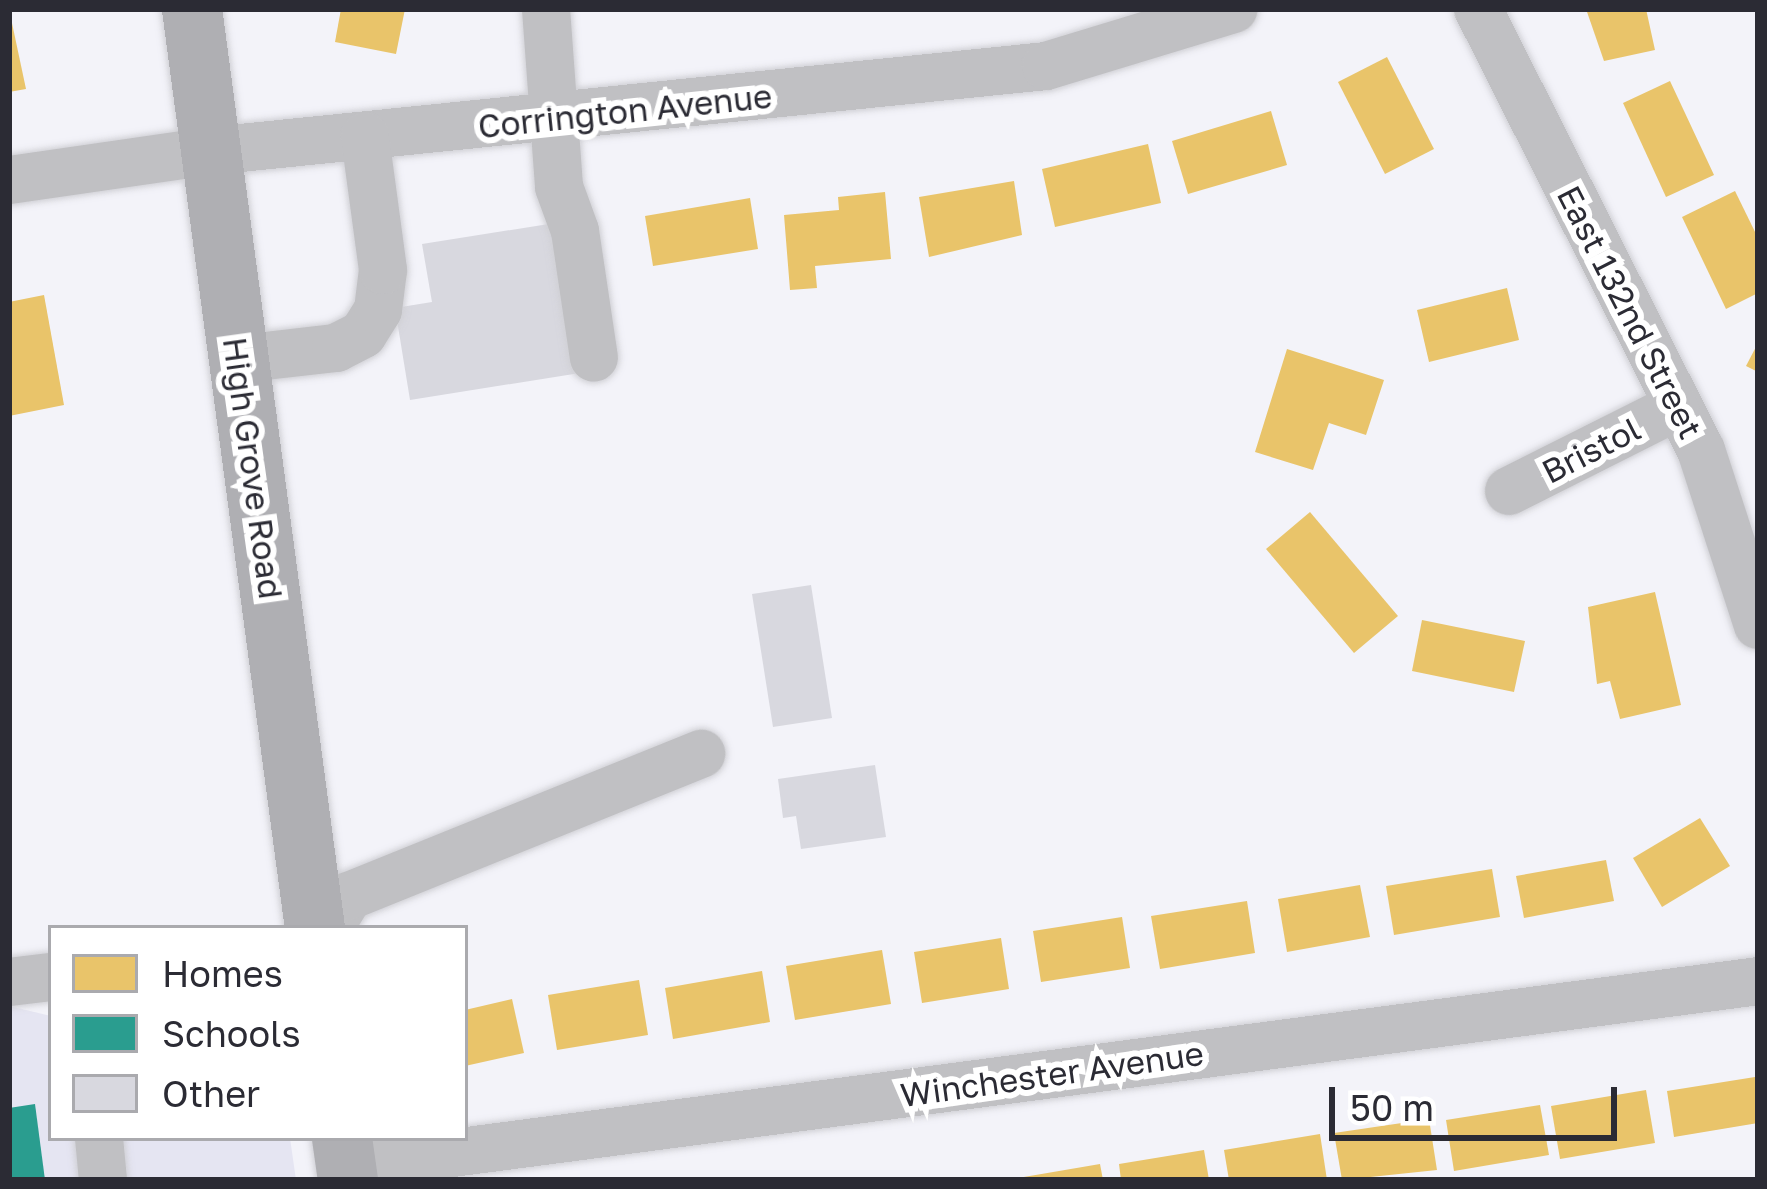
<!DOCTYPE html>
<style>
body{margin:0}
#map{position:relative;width:1767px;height:1189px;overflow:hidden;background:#f3f3f9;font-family:"Golos Text",sans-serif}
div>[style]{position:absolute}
.built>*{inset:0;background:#e5e5f2}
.homes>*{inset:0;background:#e9c46a}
.schools>*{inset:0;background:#2a9d8f}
.building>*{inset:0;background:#d8d8df}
.roads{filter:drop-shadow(0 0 3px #d0d0d5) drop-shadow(0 0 3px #d0d0d5)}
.minor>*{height:48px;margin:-24px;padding:0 24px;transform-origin:24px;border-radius:24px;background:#c0c0c3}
.major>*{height:60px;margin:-30px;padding:0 30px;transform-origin:30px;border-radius:30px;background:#afafb3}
span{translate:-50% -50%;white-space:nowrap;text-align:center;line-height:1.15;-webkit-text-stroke:12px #fff;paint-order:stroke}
.street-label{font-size:33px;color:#2b2b34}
.frame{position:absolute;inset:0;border:12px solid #2b2b34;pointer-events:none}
.legend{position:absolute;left:48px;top:925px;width:420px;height:216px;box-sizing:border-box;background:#fff;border:3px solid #aaaaae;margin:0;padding:15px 21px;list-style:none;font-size:36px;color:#2b2b34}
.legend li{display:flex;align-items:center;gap:24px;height:60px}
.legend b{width:60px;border:3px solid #aaaaae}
.scale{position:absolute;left:1329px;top:1087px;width:288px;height:54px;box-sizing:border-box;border:6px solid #2b2b34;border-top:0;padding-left:15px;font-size:36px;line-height:42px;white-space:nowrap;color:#2b2b34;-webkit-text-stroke:9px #fff;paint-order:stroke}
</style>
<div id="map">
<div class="built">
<i style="clip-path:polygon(9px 1006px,51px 1016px,51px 1138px,290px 1138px,296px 1180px,9px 1180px)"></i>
</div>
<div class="homes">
<i style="clip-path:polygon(9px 9px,26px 89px,9px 92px)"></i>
<i style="clip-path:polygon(341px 9px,405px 9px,396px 54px,335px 42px)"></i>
<i style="clip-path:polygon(1586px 9px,1646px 9px,1655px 50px,1604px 61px)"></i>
<i style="clip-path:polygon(1387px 57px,1434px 149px,1385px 174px,1338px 82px)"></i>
<i style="clip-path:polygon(1670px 81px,1714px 175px,1666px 197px,1623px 103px)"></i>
<i style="clip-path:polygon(1271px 111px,1287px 165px,1188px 194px,1172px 141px)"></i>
<i style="clip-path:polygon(1148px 144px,1161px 203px,1055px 227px,1042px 169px)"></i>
<i style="clip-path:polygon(1014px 181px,1022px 235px,929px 257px,919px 197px)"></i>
<i style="clip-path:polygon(1735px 191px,1758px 238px,1758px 293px,1726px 309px,1682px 217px)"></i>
<i style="clip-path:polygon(885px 192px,891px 259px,815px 266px,817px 288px,790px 290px,784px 215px,839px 210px,838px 197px)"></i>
<i style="clip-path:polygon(750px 198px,758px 249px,653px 266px,645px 216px)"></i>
<i style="clip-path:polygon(1507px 288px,1519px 340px,1429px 362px,1417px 310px)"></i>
<i style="clip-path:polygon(44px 295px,64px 405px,9px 416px,9px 302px)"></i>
<i style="clip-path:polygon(1758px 343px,1758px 372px,1746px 366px)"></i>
<i style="clip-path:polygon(1287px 349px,1384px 380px,1366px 435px,1329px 423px,1313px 470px,1255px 452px)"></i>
<i style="clip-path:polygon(1310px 512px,1398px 616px,1354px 653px,1266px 549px)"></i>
<i style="clip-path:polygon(1655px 592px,1681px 705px,1620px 719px,1610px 681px,1597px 684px,1588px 607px)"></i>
<i style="clip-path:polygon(1422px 620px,1525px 641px,1514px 692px,1412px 671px)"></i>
<i style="clip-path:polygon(1700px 818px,1730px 866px,1662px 907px,1633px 858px)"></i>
<i style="clip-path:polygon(1606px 860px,1614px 901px,1524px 918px,1516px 876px)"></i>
<i style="clip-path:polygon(1492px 869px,1500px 917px,1394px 935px,1386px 886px)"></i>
<i style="clip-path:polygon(1360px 885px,1370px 937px,1287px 952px,1278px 899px)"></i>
<i style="clip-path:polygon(1247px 901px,1255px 953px,1160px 969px,1151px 916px)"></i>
<i style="clip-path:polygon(1122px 917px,1130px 968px,1041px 982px,1033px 931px)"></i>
<i style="clip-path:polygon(1001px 938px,1009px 989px,922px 1003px,914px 952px)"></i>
<i style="clip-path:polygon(882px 950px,891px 1004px,795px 1020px,786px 966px)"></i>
<i style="clip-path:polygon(762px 971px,770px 1022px,673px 1039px,665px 988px)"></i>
<i style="clip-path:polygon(639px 980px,648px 1035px,557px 1050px,548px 995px)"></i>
<i style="clip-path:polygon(512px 999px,524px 1053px,465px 1066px,465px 1010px)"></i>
<i style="clip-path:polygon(1755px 1077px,1758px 1123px,1674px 1137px,1667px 1091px)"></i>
<i style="clip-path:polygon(1646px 1090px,1655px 1143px,1560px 1159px,1551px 1106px)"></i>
<i style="clip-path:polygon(1540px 1105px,1549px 1155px,1454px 1171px,1446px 1120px)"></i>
<i style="clip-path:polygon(1429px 1119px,1437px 1170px,1342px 1180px,1334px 1133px)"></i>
<i style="clip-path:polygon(1320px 1134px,1327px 1180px,1229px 1180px,1224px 1150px)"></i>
<i style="clip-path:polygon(1204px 1150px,1209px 1180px,1121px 1180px,1119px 1164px)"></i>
<i style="clip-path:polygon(1100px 1164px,1103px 1180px,1018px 1180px,1018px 1178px)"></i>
</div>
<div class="schools">
<i style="clip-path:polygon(35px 1104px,45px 1180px,9px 1180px,9px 1108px)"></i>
</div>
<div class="building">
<i style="clip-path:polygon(555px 223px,580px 373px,410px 400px,395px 308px,432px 302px,422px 244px)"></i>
<i style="clip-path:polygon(811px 585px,832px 718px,773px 727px,752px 594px)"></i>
<i style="clip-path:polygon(875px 765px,886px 837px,801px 849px,796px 816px,783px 818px,778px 779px)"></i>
</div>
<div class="roads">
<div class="minor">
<i style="left:546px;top:9px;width:178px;rotate:85.8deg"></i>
<i style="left:559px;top:187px;width:47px;rotate:70deg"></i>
<i style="left:575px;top:231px;width:128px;rotate:81.5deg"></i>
<i style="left:1478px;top:9px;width:494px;rotate:63.2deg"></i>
<i style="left:1701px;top:450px;width:184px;rotate:72deg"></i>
<i style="left:9px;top:180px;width:204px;rotate:-8.2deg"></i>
<i style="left:211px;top:151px;width:839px;rotate:-5.81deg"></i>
<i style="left:1046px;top:66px;width:196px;rotate:-16.9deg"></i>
<i style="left:239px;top:359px;width:98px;rotate:-6.5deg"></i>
<i style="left:336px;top:348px;width:30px;rotate:-27deg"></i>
<i style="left:363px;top:334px;width:28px;rotate:-58deg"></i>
<i style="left:378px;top:310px;width:40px;rotate:-82.9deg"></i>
<i style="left:383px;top:270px;width:135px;rotate:-97.7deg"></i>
<i style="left:1509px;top:491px;width:185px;rotate:-26.7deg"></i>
<i style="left:329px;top:928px;width:38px;rotate:-58deg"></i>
<i style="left:349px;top:896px;width:380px;rotate:-22deg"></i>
<i style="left:9px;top:982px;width:42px;rotate:-6.8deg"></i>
<i style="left:99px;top:1138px;width:42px;rotate:84.6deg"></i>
<i style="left:346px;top:1167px;width:1424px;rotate:-7.5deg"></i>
</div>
<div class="major">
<i style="left:192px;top:9px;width:927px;rotate:82.38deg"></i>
<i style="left:342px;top:1138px;width:42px;rotate:81.9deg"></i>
</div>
</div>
<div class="street-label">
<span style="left:625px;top:111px;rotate:-6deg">Corrington Avenue</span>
<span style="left:1630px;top:312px;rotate:63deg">East 132nd Street</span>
<span style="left:1591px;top:450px;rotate:-27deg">Bristol</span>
<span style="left:253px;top:468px;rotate:82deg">High Grove Road</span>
<span style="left:1052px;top:1074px;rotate:-8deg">Winchester Avenue</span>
</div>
<div class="frame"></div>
<ul class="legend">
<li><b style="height:33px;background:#e9c46a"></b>Homes</li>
<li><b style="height:33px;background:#2a9d8f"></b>Schools</li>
<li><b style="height:33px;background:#d8d8df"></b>Other</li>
</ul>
<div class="scale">50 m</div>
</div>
